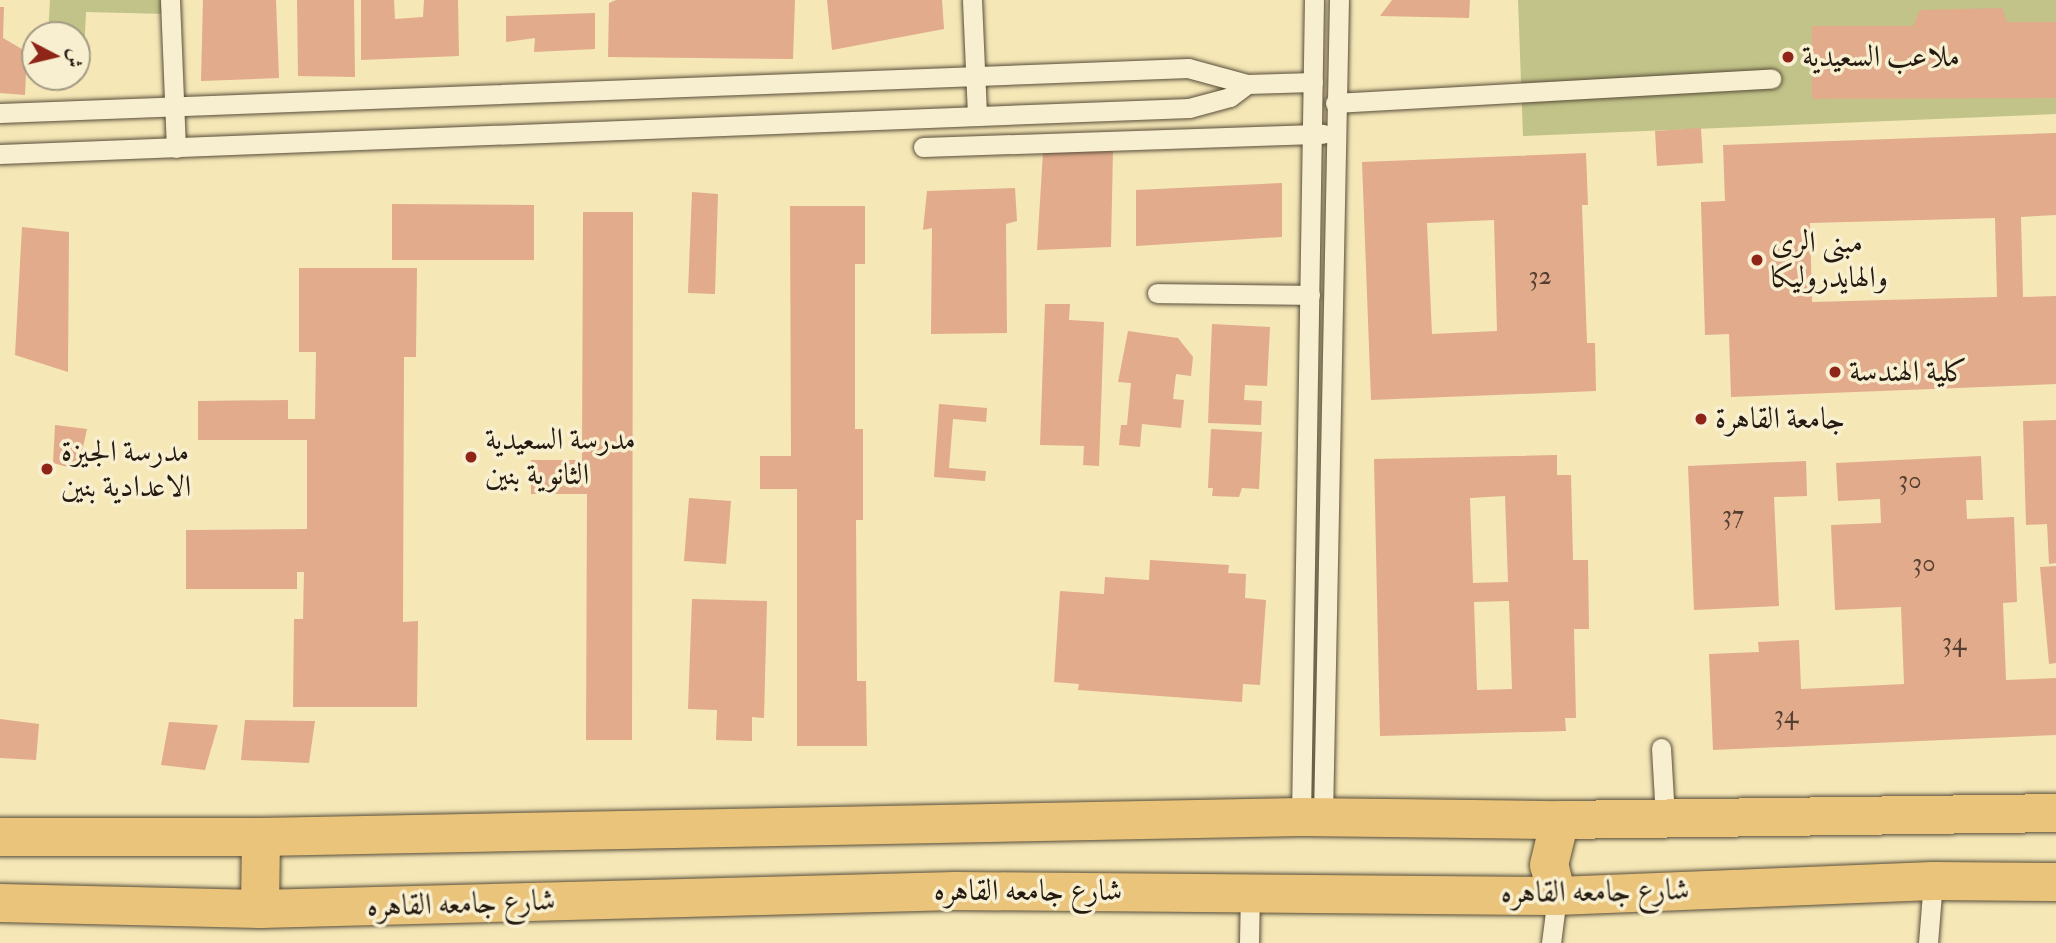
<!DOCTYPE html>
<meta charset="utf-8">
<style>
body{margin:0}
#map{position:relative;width:2056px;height:943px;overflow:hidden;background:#f5e7b6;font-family:"IM FELL Double Pica",Amiri,serif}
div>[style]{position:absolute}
.green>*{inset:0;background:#c2c389}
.building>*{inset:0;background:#e2ab8c}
.roads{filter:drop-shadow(0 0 2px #584d3a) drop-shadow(0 0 2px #584d3a)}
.service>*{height:19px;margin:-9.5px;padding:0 9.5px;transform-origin:9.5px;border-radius:9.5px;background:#f8efd0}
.primary>*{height:38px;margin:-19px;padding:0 19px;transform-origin:19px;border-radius:19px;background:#eac47b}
.dots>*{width:19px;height:19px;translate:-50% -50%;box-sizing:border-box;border:4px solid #f8efd0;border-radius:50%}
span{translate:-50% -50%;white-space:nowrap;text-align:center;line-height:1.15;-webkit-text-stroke:7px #f8efd0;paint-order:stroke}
.number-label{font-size:26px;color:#543e30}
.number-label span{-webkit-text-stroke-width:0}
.poi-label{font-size:30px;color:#241a11}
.left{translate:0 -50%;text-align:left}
.street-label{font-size:30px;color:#241a11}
.north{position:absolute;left:21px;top:21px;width:70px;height:70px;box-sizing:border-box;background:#f8efd0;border:2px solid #a39a84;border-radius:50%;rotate:97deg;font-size:19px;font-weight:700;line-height:28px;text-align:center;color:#241a11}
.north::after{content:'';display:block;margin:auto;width:24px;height:32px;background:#8f2418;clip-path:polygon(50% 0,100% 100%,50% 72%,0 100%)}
</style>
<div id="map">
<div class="green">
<i style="clip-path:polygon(50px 0,165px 0,166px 14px,86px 12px,83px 76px,77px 76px,77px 35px,48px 35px)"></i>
<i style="clip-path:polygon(1518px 0,2056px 0,2056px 114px,1523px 136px)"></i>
</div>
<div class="building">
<i style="clip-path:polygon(203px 0,276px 0,279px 78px,201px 81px)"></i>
<i style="clip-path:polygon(297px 0,354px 0,355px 77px,298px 76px)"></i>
<i style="clip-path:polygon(361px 0,394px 0,395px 19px,423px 17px,424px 0,458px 0,459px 56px,361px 60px)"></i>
<i style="clip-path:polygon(616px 0,795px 0,793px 59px,608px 57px,609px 3px)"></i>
<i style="clip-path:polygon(827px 0,942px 0,944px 29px,832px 50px)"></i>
<i style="clip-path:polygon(1392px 0,1470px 0,1469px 18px,1380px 16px)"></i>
<i style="clip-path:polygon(0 7px,4px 7px,3px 38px,27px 52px,25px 95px,0 93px)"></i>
<i style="clip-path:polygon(2002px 8px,2007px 22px,2056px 22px,2056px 98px,1812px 99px,1812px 26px,1913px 26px,1920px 10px)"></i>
<i style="clip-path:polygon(595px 13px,595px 49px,534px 52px,535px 38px,506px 42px,506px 16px)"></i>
<i style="clip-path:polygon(1701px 128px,1703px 163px,1657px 166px,1655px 131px)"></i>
<i style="clip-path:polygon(evenodd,2056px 133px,2056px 215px,2021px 217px,2023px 297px,2056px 296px,2056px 384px,1731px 397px,1729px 334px,1705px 335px,1701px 202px,1725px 201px,1723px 145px,2056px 133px,1995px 218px,1997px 297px,1812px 302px,1810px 223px,1995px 218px)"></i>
<i style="clip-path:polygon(1113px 149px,1111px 247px,1037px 250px,1043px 152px)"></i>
<i style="clip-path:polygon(evenodd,1586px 153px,1588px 205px,1582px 205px,1587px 343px,1595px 343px,1596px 391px,1371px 400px,1362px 162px,1586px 153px,1494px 220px,1497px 331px,1432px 334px,1427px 223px,1494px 220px)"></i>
<i style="clip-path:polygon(1282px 183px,1282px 237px,1136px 246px,1136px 190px)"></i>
<i style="clip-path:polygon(1015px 188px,1017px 221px,1006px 224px,1007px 333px,931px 334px,932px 228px,923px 230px,927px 191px)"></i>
<i style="clip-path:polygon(692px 192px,718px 194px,715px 294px,688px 293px)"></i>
<i style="clip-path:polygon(392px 204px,534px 205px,534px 260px,392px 260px)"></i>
<i style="clip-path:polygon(790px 206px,865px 206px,865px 264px,855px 264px,855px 429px,863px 429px,863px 520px,856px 520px,857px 681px,866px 681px,867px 746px,797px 746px,797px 489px,760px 489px,760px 456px,791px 456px)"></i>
<i style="clip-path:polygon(583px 212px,633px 212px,632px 740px,586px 740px,587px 494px,531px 494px,531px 460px,582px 460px)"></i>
<i style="clip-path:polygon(22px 227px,69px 232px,68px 372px,15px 355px)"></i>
<i style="clip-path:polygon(299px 268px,417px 268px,416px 357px,404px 357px,403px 622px,418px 621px,417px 707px,293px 707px,294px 619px,303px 619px,304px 572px,297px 572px,297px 589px,186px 589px,186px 530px,307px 529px,307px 440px,198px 440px,198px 401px,288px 400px,288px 419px,315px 419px,316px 352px,299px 352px)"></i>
<i style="clip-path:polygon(1045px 304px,1070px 304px,1069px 320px,1104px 322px,1099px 466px,1083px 465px,1084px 446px,1040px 445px)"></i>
<i style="clip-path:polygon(1212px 324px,1270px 327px,1267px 386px,1245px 385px,1244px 400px,1262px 401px,1261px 425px,1208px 423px)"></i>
<i style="clip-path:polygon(1128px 331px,1178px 338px,1193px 357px,1191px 376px,1176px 374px,1173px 399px,1184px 400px,1181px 428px,1142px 424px,1140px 447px,1119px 445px,1121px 425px,1127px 425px,1131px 383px,1118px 382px)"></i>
<i style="clip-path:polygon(939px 404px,987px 408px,986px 422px,953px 419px,949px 468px,986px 471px,985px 481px,934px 477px)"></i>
<i style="clip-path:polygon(2056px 420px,2056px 563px,2049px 564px,2047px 524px,2026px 525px,2023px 421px)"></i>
<i style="clip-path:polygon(55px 425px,87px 429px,78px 470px,53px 463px)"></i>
<i style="clip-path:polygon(1211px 429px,1262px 432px,1259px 489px,1242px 488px,1239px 497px,1212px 496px,1213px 488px,1208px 488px)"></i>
<i style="clip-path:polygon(evenodd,1557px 455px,1557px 475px,1571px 475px,1573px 560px,1588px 560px,1589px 629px,1574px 629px,1576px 718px,1565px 718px,1566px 731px,1380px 736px,1374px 459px,1557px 455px,1505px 496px,1508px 582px,1473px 583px,1470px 498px,1505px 496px,1557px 455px,1509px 601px,1512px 689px,1477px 690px,1474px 602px,1509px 601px)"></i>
<i style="clip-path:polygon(1981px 456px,1983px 500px,1966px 500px,1967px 519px,2014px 517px,2017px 602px,2003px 603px,2006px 680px,2056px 678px,2056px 735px,1713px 750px,1709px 654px,1759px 652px,1758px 642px,1799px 640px,1801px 689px,1904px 684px,1901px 607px,1835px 610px,1831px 525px,1881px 523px,1880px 499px,1838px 501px,1836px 463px)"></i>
<i style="clip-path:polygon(1806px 461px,1807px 496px,1774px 497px,1779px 606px,1694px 610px,1688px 466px)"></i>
<i style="clip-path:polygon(689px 498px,731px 501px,726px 564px,684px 561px)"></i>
<i style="clip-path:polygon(1150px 560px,1229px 565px,1228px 573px,1246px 574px,1245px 598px,1266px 600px,1260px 685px,1243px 684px,1242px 702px,1078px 690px,1079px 684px,1054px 682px,1060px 591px,1104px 594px,1105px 577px,1149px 580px)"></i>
<i style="clip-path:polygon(2056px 566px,2056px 663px,2049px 664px,2040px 567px)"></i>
<i style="clip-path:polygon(692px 599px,767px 601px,764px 718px,752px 717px,752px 741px,716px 740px,717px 710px,688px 709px)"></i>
<i style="clip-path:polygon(0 719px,39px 724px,36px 760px,0 758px)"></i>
<i style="clip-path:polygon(245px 720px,315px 721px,309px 763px,241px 760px)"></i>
<i style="clip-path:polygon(169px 722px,218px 725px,205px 770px,161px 765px)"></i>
</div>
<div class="roads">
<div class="service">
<i style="left:170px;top:0;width:148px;rotate:87.7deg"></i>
<i style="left:972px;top:0;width:113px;rotate:87.5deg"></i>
<i style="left:1335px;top:103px;width:437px;rotate:-3.2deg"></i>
<i style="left:0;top:113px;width:1189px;rotate:-2.17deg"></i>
<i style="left:1188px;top:68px;width:61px;rotate:15.2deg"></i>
<i style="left:1247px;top:84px;width:66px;rotate:-1.7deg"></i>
<i style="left:923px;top:147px;width:400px;rotate:-1.9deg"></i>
<i style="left:0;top:154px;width:1190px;rotate:-2.22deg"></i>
<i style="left:1189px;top:108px;width:42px;rotate:-15deg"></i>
<i style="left:1230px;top:97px;width:21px;rotate:-37deg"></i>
<i style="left:1157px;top:293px;width:153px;rotate:0.7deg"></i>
<i style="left:1661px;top:748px;width:70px;rotate:86.7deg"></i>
<i style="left:1301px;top:817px;width:817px;rotate:-89.09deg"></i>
<i style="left:1323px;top:817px;width:817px;rotate:-88.88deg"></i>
<i style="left:1249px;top:943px;width:53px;rotate:-88.9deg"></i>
<i style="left:1551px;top:943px;width:47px;rotate:-82.7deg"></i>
<i style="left:1928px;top:943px;width:62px;rotate:-85.4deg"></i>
</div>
<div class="primary">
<i style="left:0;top:837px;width:261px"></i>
<i style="left:261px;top:837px;width:1040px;rotate:-1.1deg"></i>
<i style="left:1301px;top:817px;width:259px;rotate:0.7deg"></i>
<i style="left:1560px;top:820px;width:496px;rotate:-0.8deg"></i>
<i style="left:1557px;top:896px;width:32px;rotate:-104deg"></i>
<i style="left:1549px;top:865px;width:46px;rotate:-76.3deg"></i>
<i style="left:0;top:903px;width:260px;rotate:1.3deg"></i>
<i style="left:260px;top:909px;width:696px;rotate:-1.48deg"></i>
<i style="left:956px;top:891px;width:601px;rotate:0.48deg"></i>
<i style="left:1557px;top:896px;width:376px;rotate:-2.3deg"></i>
<i style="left:1933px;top:881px;width:123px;rotate:0.5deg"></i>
<i style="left:260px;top:909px;width:72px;rotate:-89.2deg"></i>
</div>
</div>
<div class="dots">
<i style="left:1788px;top:57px;background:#8f2418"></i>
<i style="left:1757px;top:260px;background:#8f2418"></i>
<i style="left:1835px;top:372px;background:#8f2418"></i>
<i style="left:1701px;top:419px;background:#8f2418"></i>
<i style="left:471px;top:457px;background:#8f2418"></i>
<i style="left:47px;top:469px;background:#8f2418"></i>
</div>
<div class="number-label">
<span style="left:1540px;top:277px">32</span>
<span style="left:1910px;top:481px">30</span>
<span style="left:1733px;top:516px">37</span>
<span style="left:1924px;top:564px">30</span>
<span style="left:1954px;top:643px">34</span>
<span style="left:1786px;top:716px">34</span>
</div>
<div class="poi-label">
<span class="left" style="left:1802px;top:57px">ملاعب السعيدية</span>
<span class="left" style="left:1771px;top:260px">مبنى الرى<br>والهايدروليكا</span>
<span class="left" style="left:1849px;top:372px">كلية الهندسة</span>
<span class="left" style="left:1715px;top:419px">جامعة القاهرة</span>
<span class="left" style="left:485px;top:457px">مدرسة السعيدية<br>الثانوية بنين</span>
<span class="left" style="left:61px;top:469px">مدرسة الجيزة<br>الاعدادية بنين</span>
</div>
<div class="street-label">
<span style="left:1028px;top:891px">شارع جامعه القاهره</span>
<span style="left:1595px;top:892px;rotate:-1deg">شارع جامعه القاهره</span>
<span style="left:461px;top:904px;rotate:-2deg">شارع جامعه القاهره</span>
</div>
<div class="north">ش</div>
</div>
